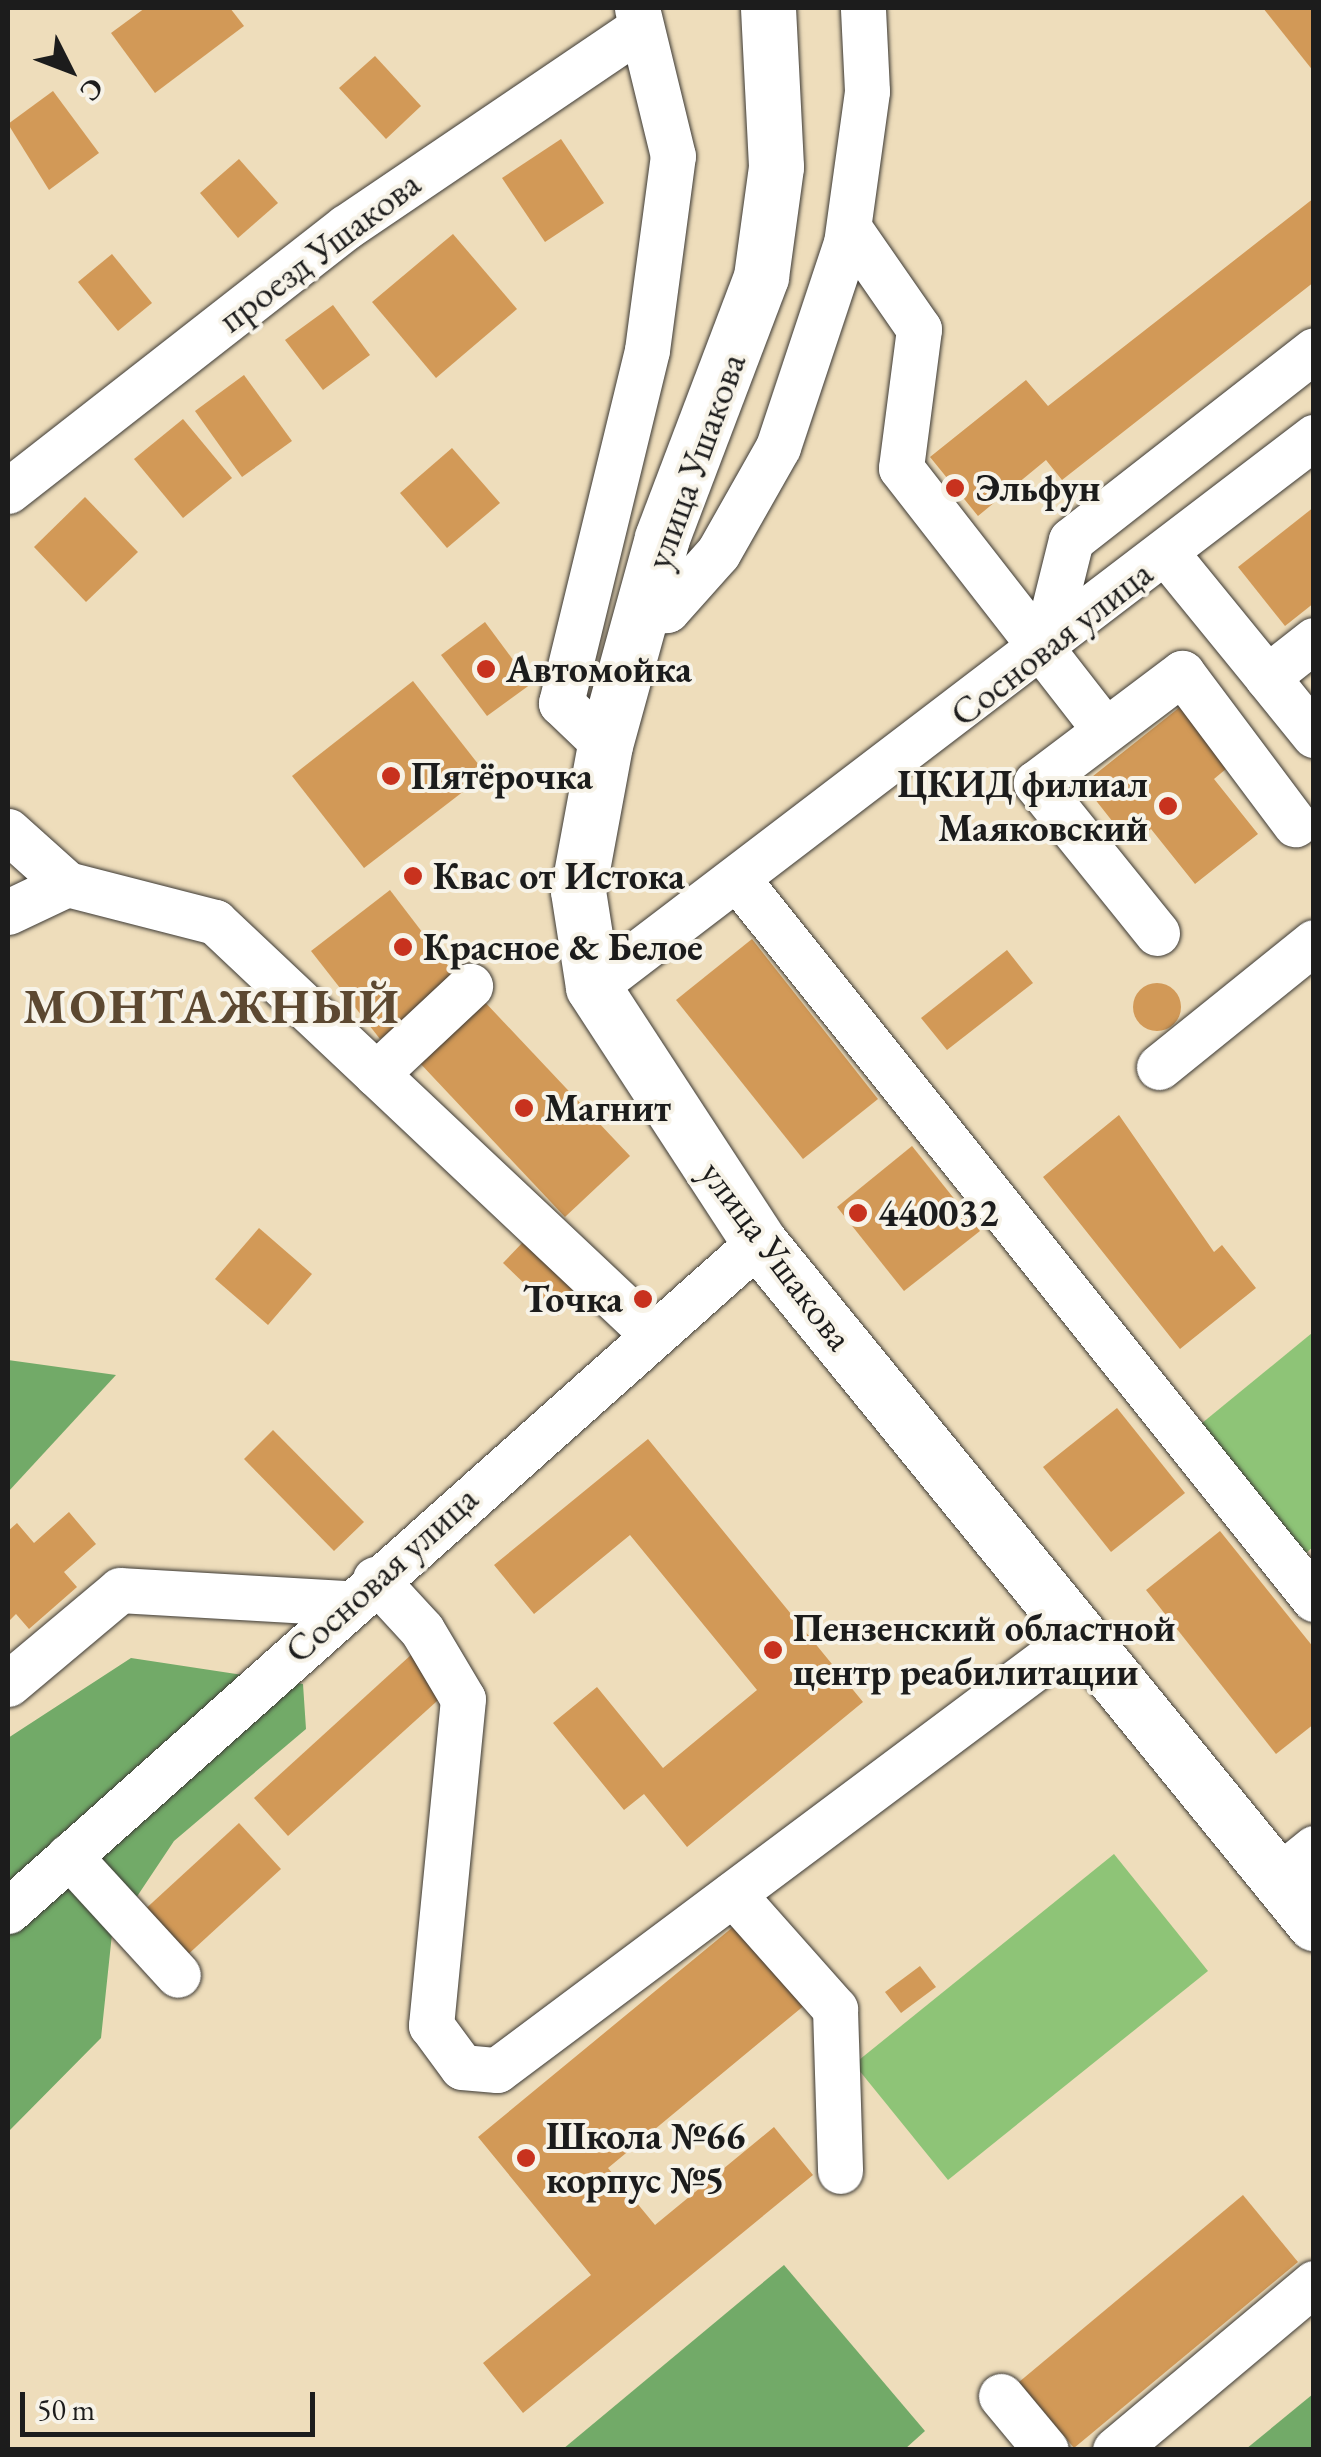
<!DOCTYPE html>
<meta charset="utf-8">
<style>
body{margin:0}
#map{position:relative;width:1321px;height:2457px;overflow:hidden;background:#edb;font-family:"EB Garamond",serif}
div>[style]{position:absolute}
.green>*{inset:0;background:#8ec477}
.forest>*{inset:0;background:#72aa68}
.building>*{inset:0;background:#d29957}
.round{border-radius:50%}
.roads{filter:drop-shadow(0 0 2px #3c3934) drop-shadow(0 0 2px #3c3934)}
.minor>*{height:45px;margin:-22.5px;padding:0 22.5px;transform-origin:22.5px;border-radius:22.5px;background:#fff}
.major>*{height:55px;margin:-27.5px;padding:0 27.5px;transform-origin:27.5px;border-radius:27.5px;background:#fff}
.dots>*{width:28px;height:28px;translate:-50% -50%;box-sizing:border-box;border:5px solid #f7f3e8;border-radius:50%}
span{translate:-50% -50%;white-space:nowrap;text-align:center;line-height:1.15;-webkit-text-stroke:8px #f7f3e8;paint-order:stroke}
.street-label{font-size:38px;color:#1c1c1c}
.poi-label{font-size:38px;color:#1c1c1c;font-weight:700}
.left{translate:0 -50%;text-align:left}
.right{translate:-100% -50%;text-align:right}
.district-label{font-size:48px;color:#5c4831;font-weight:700;letter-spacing:2.5px}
.frame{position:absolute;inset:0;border:10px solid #1c1c1c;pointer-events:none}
.north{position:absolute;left:20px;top:20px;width:100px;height:100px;-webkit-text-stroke:8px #f7f3e8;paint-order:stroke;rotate:132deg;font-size:28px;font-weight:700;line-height:40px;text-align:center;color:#1c1c1c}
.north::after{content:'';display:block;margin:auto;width:35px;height:45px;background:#1c1c1c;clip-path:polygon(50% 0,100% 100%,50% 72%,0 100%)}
.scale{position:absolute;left:20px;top:2392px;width:295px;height:45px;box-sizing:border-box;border:5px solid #1c1c1c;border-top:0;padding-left:12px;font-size:30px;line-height:35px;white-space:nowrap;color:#1c1c1c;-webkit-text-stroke:8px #f7f3e8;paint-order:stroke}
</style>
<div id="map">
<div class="green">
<i style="clip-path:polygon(1312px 1333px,1313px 1547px,1301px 1557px,1196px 1428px)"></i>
<i style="clip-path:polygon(1114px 1854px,1208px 1971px,948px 2180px,854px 2064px)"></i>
</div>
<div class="forest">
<i style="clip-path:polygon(8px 1360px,116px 1375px,8px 1492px)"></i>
<i style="clip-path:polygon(131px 1658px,303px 1684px,306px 1729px,174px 1841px,112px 1934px,101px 2038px,8px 2132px,8px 1738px)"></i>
<i style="clip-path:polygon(784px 2265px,925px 2431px,905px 2449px,563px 2449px)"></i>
<i style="clip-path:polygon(1313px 2394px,1313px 2449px,1246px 2449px)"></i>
</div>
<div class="building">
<i style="clip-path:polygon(145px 8px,230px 8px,244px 26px,155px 93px,111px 33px)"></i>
<i style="clip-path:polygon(1263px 8px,1314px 8px,1314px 72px)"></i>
<i style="clip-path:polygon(375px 56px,421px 106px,386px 139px,339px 88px)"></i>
<i style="clip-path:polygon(53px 91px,99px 153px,49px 190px,8px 124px)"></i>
<i style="clip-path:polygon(561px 139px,604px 203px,545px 242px,502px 178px)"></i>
<i style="clip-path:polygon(239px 159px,278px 203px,238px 238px,200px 193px)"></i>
<i style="clip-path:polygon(1314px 198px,1314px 282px,1062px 480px,1046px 460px,978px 516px,930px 457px,1026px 380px,1048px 406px)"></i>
<i style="clip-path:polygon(453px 234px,517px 309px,436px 378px,372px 302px)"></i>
<i style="clip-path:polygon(112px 254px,152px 303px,118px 331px,78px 282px)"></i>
<i style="clip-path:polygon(333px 305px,370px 355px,323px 390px,285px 340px)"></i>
<i style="clip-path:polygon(244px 375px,292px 441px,242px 477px,195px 411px)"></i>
<i style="clip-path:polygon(183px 419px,232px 478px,183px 518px,134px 459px)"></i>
<i style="clip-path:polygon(452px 448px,500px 503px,447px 548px,400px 493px)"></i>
<i style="clip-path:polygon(85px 497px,138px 552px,86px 602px,34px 547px)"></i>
<i style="clip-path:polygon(1314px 507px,1314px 603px,1285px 626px,1238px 567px)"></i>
<i style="clip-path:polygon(485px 622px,531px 684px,487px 716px,441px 655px)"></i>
<i style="clip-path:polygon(413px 681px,486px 774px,364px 868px,292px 776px)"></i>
<i style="clip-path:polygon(1185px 703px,1233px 763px,1214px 779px,1258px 834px,1195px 884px,1151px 829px,1131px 845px,1083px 784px)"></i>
<i style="clip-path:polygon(390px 890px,458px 979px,380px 1039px,311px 951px)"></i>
<i style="clip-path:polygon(752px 939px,878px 1099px,803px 1159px,676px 1000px)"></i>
<i style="clip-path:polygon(1007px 950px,1033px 983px,947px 1050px,921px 1018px)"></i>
<i class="round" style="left:1133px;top:983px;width:48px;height:48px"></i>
<i style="clip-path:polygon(482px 999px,630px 1156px,565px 1217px,417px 1060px)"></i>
<i style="clip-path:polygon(1119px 1115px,1214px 1252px,1222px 1245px,1256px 1288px,1180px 1349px,1043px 1177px)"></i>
<i style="clip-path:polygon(912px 1146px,980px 1231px,904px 1291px,837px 1207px)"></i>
<i style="clip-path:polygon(259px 1228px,312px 1274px,268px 1325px,215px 1279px)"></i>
<i style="clip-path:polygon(525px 1240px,580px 1293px,558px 1316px,503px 1263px)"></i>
<i style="clip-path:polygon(1117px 1408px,1185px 1493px,1111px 1552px,1043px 1467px)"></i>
<i style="clip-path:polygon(273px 1430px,364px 1522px,334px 1551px,244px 1459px)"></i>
<i style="clip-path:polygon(648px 1439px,863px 1702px,687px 1847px,644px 1794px,624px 1810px,553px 1723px,597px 1687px,663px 1768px,757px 1690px,630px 1535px,534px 1614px,494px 1565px)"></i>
<i style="clip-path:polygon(69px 1512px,96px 1544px,64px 1572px,77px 1587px,29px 1629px,16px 1614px,8px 1622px,8px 1531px,17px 1523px,34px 1543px)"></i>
<i style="clip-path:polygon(1220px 1531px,1314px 1648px,1314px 1724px,1276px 1754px,1146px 1590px)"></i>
<i style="clip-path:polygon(412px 1654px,447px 1692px,288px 1836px,254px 1798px)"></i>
<i style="clip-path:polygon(239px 1823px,281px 1869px,183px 1959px,141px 1913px)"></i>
<i style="clip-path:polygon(739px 1922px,806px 2004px,608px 2168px,655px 2225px,774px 2127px,813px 2175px,523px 2413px,483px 2363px,591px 2275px,478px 2137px)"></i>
<i style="clip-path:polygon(920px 1966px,936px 1987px,901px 2013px,885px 1992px)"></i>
<i style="clip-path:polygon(1243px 2195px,1298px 2262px,1074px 2448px,1019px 2382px)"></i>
</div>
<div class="roads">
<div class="minor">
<i style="left:849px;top:228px;width:123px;rotate:55.3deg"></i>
<i style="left:919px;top:329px;width:140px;rotate:97.4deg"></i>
<i style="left:901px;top:468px;width:332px;rotate:52.1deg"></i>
<i style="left:8px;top:491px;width:429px;rotate:-38deg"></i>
<i style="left:346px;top:227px;width:356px;rotate:-34.1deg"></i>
<i style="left:1166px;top:553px;width:160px;rotate:50.8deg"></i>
<i style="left:1267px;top:677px;width:60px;rotate:-38.2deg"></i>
<i style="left:654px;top:574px;width:37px;rotate:93deg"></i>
<i style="left:652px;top:611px;width:15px;rotate:-4deg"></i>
<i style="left:667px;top:610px;width:76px;rotate:-48.2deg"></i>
<i style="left:718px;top:553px;width:122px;rotate:-60.5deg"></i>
<i style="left:778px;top:447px;width:215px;rotate:-71.6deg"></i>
<i style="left:846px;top:243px;width:153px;rotate:-82.1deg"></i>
<i style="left:867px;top:91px;width:83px;rotate:-92.8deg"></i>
<i style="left:1044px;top:648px;width:111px;rotate:-76deg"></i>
<i style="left:1071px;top:540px;width:308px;rotate:-38deg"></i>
<i style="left:1267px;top:677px;width:75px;rotate:51deg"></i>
<i style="left:605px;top:745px;width:61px;rotate:-136.3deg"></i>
<i style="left:561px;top:703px;width:363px;rotate:-76.3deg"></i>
<i style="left:647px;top:350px;width:196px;rotate:-82.4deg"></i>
<i style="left:673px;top:156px;width:152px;rotate:-103.7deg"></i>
<i style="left:8px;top:831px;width:79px;rotate:41.9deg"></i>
<i style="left:67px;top:884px;width:153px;rotate:14.4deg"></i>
<i style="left:215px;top:922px;width:596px;rotate:43.3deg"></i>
<i style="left:739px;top:881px;width:920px;rotate:51.31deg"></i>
<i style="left:8px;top:912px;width:65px;rotate:-25.4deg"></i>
<i style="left:1157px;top:933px;width:193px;rotate:-128.9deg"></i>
<i style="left:1036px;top:783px;width:183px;rotate:-37deg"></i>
<i style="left:1182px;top:673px;width:189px;rotate:53.2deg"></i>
<i style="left:593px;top:987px;width:907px;rotate:-37.34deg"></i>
<i style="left:1159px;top:1067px;width:199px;rotate:-38.9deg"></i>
<i style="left:376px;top:1074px;width:129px;rotate:-43.1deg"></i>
<i style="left:375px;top:1579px;width:69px;rotate:47.3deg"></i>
<i style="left:422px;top:1630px;width:80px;rotate:59.3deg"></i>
<i style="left:463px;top:1699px;width:328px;rotate:95.6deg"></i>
<i style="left:431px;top:2025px;width:52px;rotate:53.6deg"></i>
<i style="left:462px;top:2067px;width:35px;rotate:5deg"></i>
<i style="left:497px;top:2070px;width:727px;rotate:-36.78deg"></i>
<i style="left:8px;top:1684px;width:146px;rotate:-40deg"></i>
<i style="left:120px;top:1590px;width:228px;rotate:3.3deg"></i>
<i style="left:69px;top:1856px;width:161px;rotate:47.5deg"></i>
<i style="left:1277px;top:1878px;width:48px;rotate:-39deg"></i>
<i style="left:733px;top:1894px;width:154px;rotate:48.4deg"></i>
<i style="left:835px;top:2009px;width:162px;rotate:88.2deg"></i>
<i style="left:8px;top:1911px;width:1006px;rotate:-41.7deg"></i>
<i style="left:1001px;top:2396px;width:70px;rotate:50.2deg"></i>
<i style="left:1115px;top:2450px;width:260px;rotate:-40deg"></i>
</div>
<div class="major">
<i style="left:768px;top:8px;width:159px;rotate:87.1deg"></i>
<i style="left:776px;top:167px;width:111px;rotate:97.8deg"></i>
<i style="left:761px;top:277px;width:279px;rotate:110.8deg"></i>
<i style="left:662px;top:538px;width:215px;rotate:105.4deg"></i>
<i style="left:605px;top:745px;width:148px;rotate:100.5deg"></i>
<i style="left:578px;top:891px;width:97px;rotate:81.1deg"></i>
<i style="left:593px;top:987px;width:304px;rotate:56.9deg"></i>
<i style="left:759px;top:1242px;width:879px;rotate:50.82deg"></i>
</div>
</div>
<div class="dots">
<i style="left:955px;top:488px;background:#c8321e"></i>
<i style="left:486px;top:669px;background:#c8321e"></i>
<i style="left:391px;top:776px;background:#c8321e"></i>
<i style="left:1168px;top:806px;background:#c8321e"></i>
<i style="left:413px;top:876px;background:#c8321e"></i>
<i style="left:403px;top:947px;background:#c8321e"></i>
<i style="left:524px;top:1108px;background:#c8321e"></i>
<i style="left:858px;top:1213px;background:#c8321e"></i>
<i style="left:643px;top:1299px;background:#c8321e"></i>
<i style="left:773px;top:1650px;background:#c8321e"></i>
<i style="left:526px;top:2158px;background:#c8321e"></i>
</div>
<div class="street-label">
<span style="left:319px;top:251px;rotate:-37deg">проезд Ушакова</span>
<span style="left:695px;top:461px;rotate:-70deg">улица Ушакова</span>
<span style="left:1051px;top:643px;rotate:-38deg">Сосновая улица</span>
<span style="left:777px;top:1255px;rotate:53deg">улица Ушакова</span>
<span style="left:381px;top:1574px;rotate:-42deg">Сосновая улица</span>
</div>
<div class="poi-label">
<span class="left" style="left:975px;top:488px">Эльфун</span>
<span class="left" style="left:506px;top:669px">Автомойка</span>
<span class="left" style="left:411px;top:776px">Пятёрочка</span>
<span class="right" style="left:1148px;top:806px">ЦКИД филиал<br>Маяковский</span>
<span class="left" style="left:433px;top:876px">Квас от Истока</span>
<span class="left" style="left:423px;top:947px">Красное &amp; Белое</span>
<span class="left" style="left:544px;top:1108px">Магнит</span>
<span class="left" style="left:878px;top:1213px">440032</span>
<span class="right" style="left:623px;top:1299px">Точка</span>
<span class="left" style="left:793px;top:1650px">Пензенский областной<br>центр реабилитации</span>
<span class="left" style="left:546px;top:2158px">Школа №66<br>корпус №5</span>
</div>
<div class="district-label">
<span style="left:212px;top:1007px">МОНТАЖНЫЙ</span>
</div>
<div class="frame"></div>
<div class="north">С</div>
<div class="scale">50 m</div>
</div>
